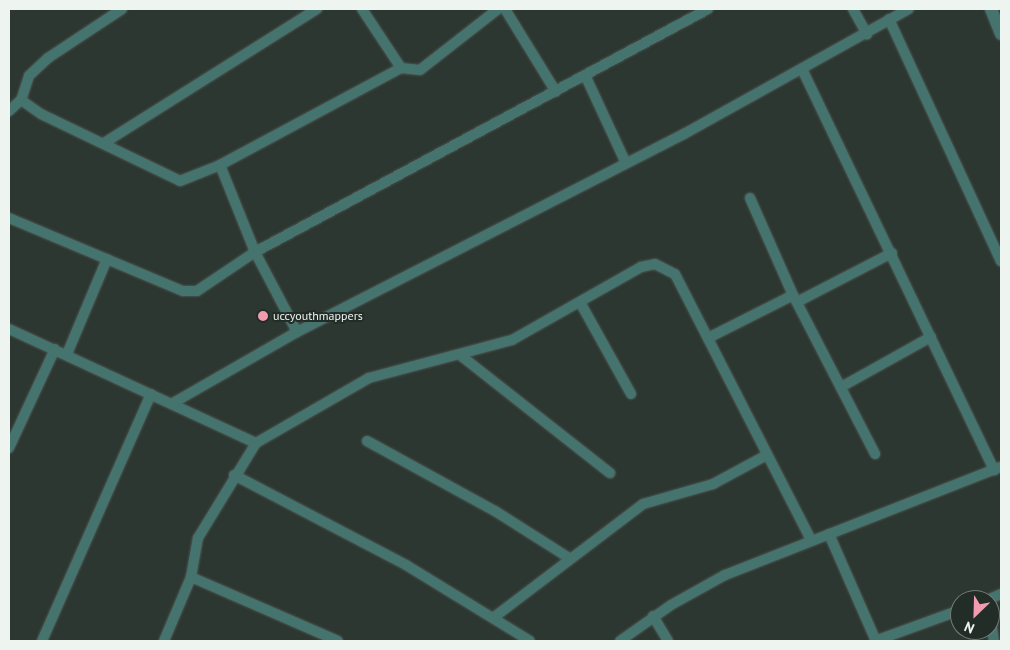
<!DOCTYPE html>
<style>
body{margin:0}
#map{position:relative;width:1010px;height:650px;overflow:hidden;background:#2d3731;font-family:"PT Sans",sans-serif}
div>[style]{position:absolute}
.roads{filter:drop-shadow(0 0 1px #4c5550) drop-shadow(0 0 1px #4c5550)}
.minor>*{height:10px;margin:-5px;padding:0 5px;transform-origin:5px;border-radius:5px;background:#45736d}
.tertiary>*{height:12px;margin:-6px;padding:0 6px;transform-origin:6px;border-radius:6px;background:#45736d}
.dots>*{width:14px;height:14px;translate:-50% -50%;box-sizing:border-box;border:2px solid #232d27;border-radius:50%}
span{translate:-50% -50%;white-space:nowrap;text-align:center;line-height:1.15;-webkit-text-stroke:4px #232d27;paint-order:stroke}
.poi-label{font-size:12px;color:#eef4f0}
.left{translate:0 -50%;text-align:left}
.frame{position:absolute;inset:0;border:10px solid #eef4f0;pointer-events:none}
.north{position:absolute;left:950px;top:590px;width:50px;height:50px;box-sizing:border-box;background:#232d27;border:1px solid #747d77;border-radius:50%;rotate:204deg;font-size:14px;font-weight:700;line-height:20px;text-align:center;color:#eef4f0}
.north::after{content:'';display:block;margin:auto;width:18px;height:22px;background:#f29ab0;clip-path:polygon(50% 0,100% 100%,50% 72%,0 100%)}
</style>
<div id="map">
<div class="roads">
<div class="minor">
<i style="left:122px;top:9px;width:89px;rotate:146.5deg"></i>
<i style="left:48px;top:58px;width:26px;rotate:137deg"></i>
<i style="left:29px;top:76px;width:25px;rotate:108deg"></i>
<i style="left:21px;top:100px;width:24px;rotate:35deg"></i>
<i style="left:41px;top:114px;width:154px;rotate:25.7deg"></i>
<i style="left:180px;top:181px;width:43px;rotate:-21.8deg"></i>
<i style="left:220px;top:165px;width:205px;rotate:-28.2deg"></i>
<i style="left:401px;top:68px;width:19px;rotate:6deg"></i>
<i style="left:420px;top:70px;width:99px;rotate:-38deg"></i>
<i style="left:362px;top:9px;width:71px;rotate:56.5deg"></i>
<i style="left:505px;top:9px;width:97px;rotate:58.4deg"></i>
<i style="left:853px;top:9px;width:29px;rotate:61deg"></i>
<i style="left:889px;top:19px;width:267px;rotate:65.2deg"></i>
<i style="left:802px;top:69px;width:445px;rotate:64.4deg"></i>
<i style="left:585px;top:75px;width:95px;rotate:65.1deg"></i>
<i style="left:9px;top:111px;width:16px;rotate:-43deg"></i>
<i style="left:104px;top:143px;width:252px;rotate:-32.2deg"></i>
<i style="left:220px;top:165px;width:94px;rotate:68.1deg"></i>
<i style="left:255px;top:252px;width:90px;rotate:62.3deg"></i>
<i style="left:750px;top:198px;width:106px;rotate:66.1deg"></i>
<i style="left:793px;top:295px;width:179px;rotate:62.7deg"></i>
<i style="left:9px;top:218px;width:189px;rotate:22.8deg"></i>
<i style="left:183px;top:291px;width:14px"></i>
<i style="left:197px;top:291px;width:70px;rotate:-33.9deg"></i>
<i style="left:255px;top:252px;width:514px;rotate:-28.21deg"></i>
<i style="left:797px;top:302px;width:107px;rotate:-27.3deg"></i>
<i style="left:581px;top:304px;width:103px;rotate:60.9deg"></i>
<i style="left:9px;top:329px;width:272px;rotate:24.8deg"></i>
<i style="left:708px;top:338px;width:95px;rotate:-26.8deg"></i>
<i style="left:67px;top:354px;width:103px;rotate:-67.2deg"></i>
<i style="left:460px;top:355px;width:191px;rotate:38.2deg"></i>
<i style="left:841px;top:387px;width:103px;rotate:-29.1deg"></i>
<i style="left:173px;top:403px;width:143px;rotate:-29.8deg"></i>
<i style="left:297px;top:332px;width:435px;rotate:-27.1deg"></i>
<i style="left:684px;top:134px;width:257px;rotate:-29.1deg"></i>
<i style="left:367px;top:441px;width:146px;rotate:28.7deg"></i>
<i style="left:495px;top:511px;width:88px;rotate:32.4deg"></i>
<i style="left:9px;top:448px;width:109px;rotate:-65.1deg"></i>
<i style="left:234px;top:475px;width:194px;rotate:27.6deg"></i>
<i style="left:406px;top:565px;width:145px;rotate:31.5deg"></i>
<i style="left:829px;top:534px;width:117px;rotate:66.3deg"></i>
<i style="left:191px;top:577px;width:160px;rotate:23.5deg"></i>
<i style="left:987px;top:600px;width:15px;rotate:-23deg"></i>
<i style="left:990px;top:610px;width:31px;rotate:83deg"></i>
<i style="left:653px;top:616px;width:29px;rotate:59deg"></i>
<i style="left:493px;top:618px;width:188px;rotate:-37.2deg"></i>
<i style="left:643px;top:504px;width:73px;rotate:-15.9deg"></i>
<i style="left:713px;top:484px;width:59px;rotate:-28.3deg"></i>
<i style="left:42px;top:641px;width:270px;rotate:-66.2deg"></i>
<i style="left:164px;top:641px;width:69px;rotate:-67.1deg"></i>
<i style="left:191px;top:577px;width:40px;rotate:-80deg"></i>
<i style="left:198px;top:538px;width:111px;rotate:-58.6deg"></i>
<i style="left:256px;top:443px;width:130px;rotate:-29.9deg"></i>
<i style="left:369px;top:378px;width:148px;rotate:-14.9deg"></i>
<i style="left:512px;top:340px;width:148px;rotate:-29.5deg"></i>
<i style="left:641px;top:267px;width:14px;rotate:-12deg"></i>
<i style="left:655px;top:264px;width:22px;rotate:27deg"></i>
<i style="left:675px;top:274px;width:299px;rotate:62.9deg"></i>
<i style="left:620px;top:641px;width:62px;rotate:-35.2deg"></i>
<i style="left:671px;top:605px;width:62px;rotate:-29.1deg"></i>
<i style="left:725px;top:575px;width:296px;rotate:-21.4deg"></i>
<i style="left:875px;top:641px;width:90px;rotate:-20deg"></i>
</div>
<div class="tertiary">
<i style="left:991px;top:9px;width:27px;rotate:68deg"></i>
</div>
</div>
<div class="dots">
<i style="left:263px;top:316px;background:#f29ab0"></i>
</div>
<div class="poi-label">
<span class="left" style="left:273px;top:316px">uccyouthmappers</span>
</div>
<div class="frame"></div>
<div class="north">N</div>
</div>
